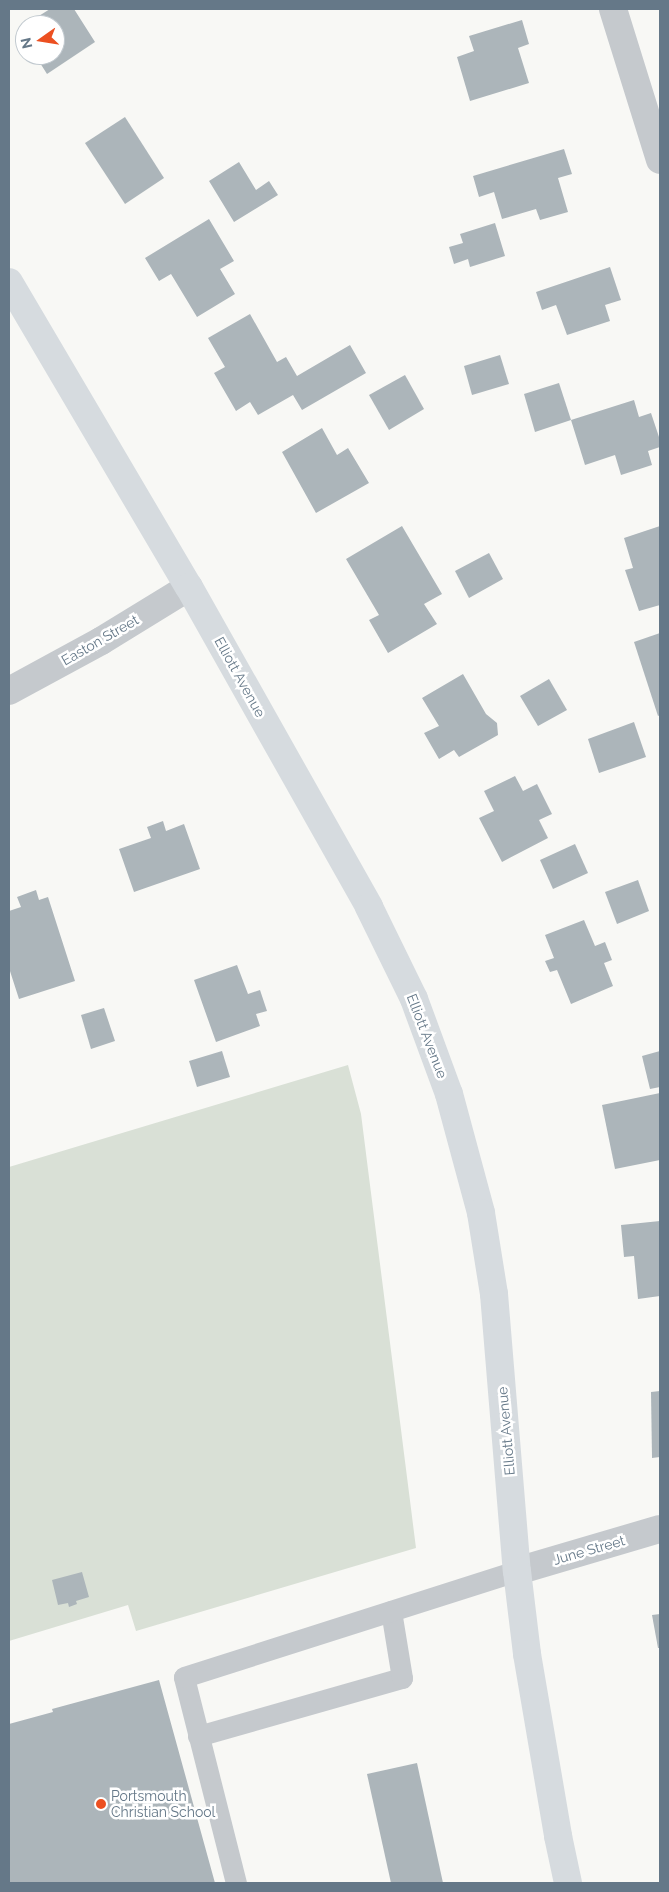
<!DOCTYPE html>
<style>
body{margin:0}
#map{position:relative;width:669px;height:1892px;overflow:hidden;background:#f8f8f5;font-family:Raleway,sans-serif}
div>[style]{position:absolute}
.green>*{inset:0;background:#d9e0d6}
.building>*{inset:0;background:#acb5ba}
.lane>*{height:21px;margin:-10.5px;padding:0 10.5px;transform-origin:10.5px;border-radius:10.5px;background:#c5c9cd}
.street>*{height:28px;margin:-14px;padding:0 14px;transform-origin:14px;border-radius:14px;background:#c5c9cd}
.secondary>*{height:28px;margin:-14px;padding:0 14px;transform-origin:14px;border-radius:14px;background:#d6dbdf}
.dots>*{width:14px;height:14px;translate:-50% -50%;box-sizing:border-box;border:2px solid #fff;border-radius:50%}
span{translate:-50% -50%;white-space:nowrap;text-align:center;line-height:1.15;-webkit-text-stroke:5px #fff;paint-order:stroke}
.street-label{font-size:14px;color:#657888}
.poi-label{font-size:14px;color:#657888}
.left{translate:0 -50%;text-align:left}
.frame{position:absolute;inset:0;border:10px solid #657888;pointer-events:none}
.north{position:absolute;left:15px;top:15px;width:50px;height:50px;box-sizing:border-box;background:#fff;border:1px solid #c1c9cf;border-radius:50%;rotate:257deg;font-size:14px;font-weight:700;line-height:20px;text-align:center;color:#657888}
.north::after{content:'';display:block;margin:auto;width:18px;height:22px;background:#ec5021;clip-path:polygon(50% 0,100% 100%,50% 72%,0 100%)}
</style>
<div id="map">
<div class="green">
<i style="clip-path:polygon(348px 1065px,361px 1114px,416px 1548px,136px 1631px,128px 1605px,9px 1641px,9px 1167px)"></i>
</div>
<div class="building">
<i style="clip-path:polygon(50px 9px,74px 9px,95px 42px,47px 74px,35px 55px,55px 55px,55px 25px,25px 25px,25px 40px,18px 29px)"></i>
<i style="clip-path:polygon(522px 20px,529px 44px,518px 48px,529px 83px,470px 101px,457px 57px,474px 51px,469px 36px)"></i>
<i style="clip-path:polygon(125px 117px,164px 178px,125px 204px,85px 143px)"></i>
<i style="clip-path:polygon(564px 149px,572px 174px,558px 178px,568px 212px,540px 220px,536px 209px,502px 219px,494px 192px,479px 197px,473px 176px)"></i>
<i style="clip-path:polygon(239px 162px,256px 190px,269px 181px,278px 195px,234px 222px,209px 181px)"></i>
<i style="clip-path:polygon(209px 219px,234px 261px,220px 269px,235px 294px,197px 317px,171px 274px,159px 281px,145px 258px)"></i>
<i style="clip-path:polygon(495px 223px,505px 256px,470px 267px,468px 259px,454px 264px,449px 247px,463px 243px,460px 234px)"></i>
<i style="clip-path:polygon(610px 267px,621px 300px,605px 305px,610px 321px,567px 335px,556px 305px,542px 310px,536px 292px)"></i>
<i style="clip-path:polygon(250px 314px,277px 362px,286px 357px,297px 376px,350px 345px,366px 373px,302px 410px,293px 395px,258px 415px,250px 402px,236px 411px,214px 373px,225px 367px,208px 338px)"></i>
<i style="clip-path:polygon(500px 355px,509px 384px,472px 395px,464px 366px)"></i>
<i style="clip-path:polygon(405px 375px,424px 409px,389px 430px,369px 395px)"></i>
<i style="clip-path:polygon(559px 383px,571px 420px,535px 432px,524px 394px)"></i>
<i style="clip-path:polygon(634px 400px,639px 417px,651px 413px,660px 440px,660px 447px,648px 451px,652px 465px,621px 475px,615px 455px,585px 465px,571px 420px)"></i>
<i style="clip-path:polygon(322px 428px,337px 455px,348px 448px,369px 483px,316px 513px,282px 452px)"></i>
<i style="clip-path:polygon(402px 526px,442px 594px,424px 604px,437px 624px,388px 653px,369px 620px,379px 615px,346px 559px)"></i>
<i style="clip-path:polygon(660px 526px,660px 605px,639px 611px,625px 570px,633px 568px,624px 538px)"></i>
<i style="clip-path:polygon(489px 553px,503px 579px,469px 598px,455px 571px)"></i>
<i style="clip-path:polygon(660px 633px,660px 715px,658px 716px,634px 642px)"></i>
<i style="clip-path:polygon(463px 674px,486px 714px,497px 723px,498px 735px,459px 757px,454px 750px,439px 759px,424px 733px,439px 726px,422px 698px)"></i>
<i style="clip-path:polygon(549px 679px,567px 710px,538px 726px,520px 696px)"></i>
<i style="clip-path:polygon(634px 722px,646px 757px,599px 773px,588px 739px)"></i>
<i style="clip-path:polygon(515px 776px,523px 791px,537px 784px,552px 814px,539px 820px,548px 838px,502px 862px,479px 818px,494px 811px,484px 791px)"></i>
<i style="clip-path:polygon(163px 821px,166px 831px,184px 824px,200px 869px,134px 892px,119px 849px,151px 838px,147px 827px)"></i>
<i style="clip-path:polygon(575px 844px,588px 873px,553px 889px,540px 860px)"></i>
<i style="clip-path:polygon(638px 880px,649px 911px,617px 924px,605px 892px)"></i>
<i style="clip-path:polygon(36px 890px,39px 900px,48px 897px,75px 981px,19px 999px,9px 968px,9px 911px,21px 907px,17px 897px)"></i>
<i style="clip-path:polygon(584px 920px,595px 946px,605px 942px,612px 960px,604px 963px,613px 986px,571px 1004px,557px 970px,550px 972px,545px 961px,554px 958px,545px 935px)"></i>
<i style="clip-path:polygon(237px 965px,248px 994px,260px 990px,267px 1011px,256px 1014px,260px 1026px,216px 1042px,194px 980px)"></i>
<i style="clip-path:polygon(104px 1008px,115px 1041px,91px 1049px,81px 1015px)"></i>
<i style="clip-path:polygon(222px 1051px,230px 1077px,197px 1087px,189px 1061px)"></i>
<i style="clip-path:polygon(660px 1051px,660px 1087px,650px 1089px,642px 1056px)"></i>
<i style="clip-path:polygon(660px 1093px,660px 1160px,615px 1169px,602px 1105px)"></i>
<i style="clip-path:polygon(660px 1221px,660px 1296px,638px 1299px,634px 1256px,624px 1257px,621px 1225px)"></i>
<i style="clip-path:polygon(660px 1391px,660px 1457px,652px 1458px,651px 1392px)"></i>
<i style="clip-path:polygon(82px 1572px,89px 1597px,76px 1601px,77px 1604px,69px 1607px,68px 1603px,58px 1605px,52px 1580px)"></i>
<i style="clip-path:polygon(660px 1614px,660px 1648px,658px 1648px,652px 1615px)"></i>
<i style="clip-path:polygon(159px 1680px,215px 1883px,9px 1883px,9px 1724px,53px 1712px,52px 1709px)"></i>
<i style="clip-path:polygon(417px 1763px,443px 1883px,391px 1883px,367px 1774px)"></i>
</div>
<div class="lane">
<i style="left:198px;top:1736px;width:212px;rotate:-15.9deg"></i>
<i style="left:402px;top:1678px;width:68px;rotate:-99.3deg"></i>
<i style="left:236px;top:1883px;width:212px;rotate:-104.2deg"></i>
<i style="left:184px;top:1677px;width:349px;rotate:-17.7deg"></i>
</div>
<div class="street">
<i style="left:613px;top:9px;width:158px;rotate:72.7deg"></i>
<i style="left:9px;top:691px;width:105px;rotate:-28.5deg"></i>
<i style="left:101px;top:641px;width:103px;rotate:-31.5deg"></i>
<i style="left:517px;top:1571px;width:149px;rotate:-16.4deg"></i>
</div>
<div class="secondary">
<i style="left:9px;top:282px;width:354px;rotate:59.5deg"></i>
<i style="left:189px;top:587px;width:367px;rotate:60.6deg"></i>
<i style="left:369px;top:907px;width:102px;rotate:63.9deg"></i>
<i style="left:414px;top:999px;width:101px;rotate:69.8deg"></i>
<i style="left:449px;top:1094px;width:123px;rotate:74.9deg"></i>
<i style="left:481px;top:1213px;width:82px;rotate:80.9deg"></i>
<i style="left:494px;top:1294px;width:278px;rotate:85.3deg"></i>
<i style="left:517px;top:1571px;width:84px;rotate:83.1deg"></i>
<i style="left:527px;top:1654px;width:185px;rotate:80.3deg"></i>
<i style="left:558px;top:1836px;width:48px;rotate:78deg"></i>
</div>
<div class="dots">
<i style="left:101px;top:1804px;background:#ec5021"></i>
</div>
<div class="street-label">
<span style="left:100px;top:640px;rotate:-30deg">Easton Street</span>
<span style="left:240px;top:677px;rotate:61deg">Elliott Avenue</span>
<span style="left:427px;top:1036px;rotate:69deg">Elliott Avenue</span>
<span style="left:506px;top:1431px;rotate:-95deg">Elliott Avenue</span>
<span style="left:589px;top:1550px;rotate:-16deg">June Street</span>
</div>
<div class="poi-label">
<span class="left" style="left:111px;top:1804px">Portsmouth<br>Christian School</span>
</div>
<div class="frame"></div>
<div class="north">N</div>
</div>
